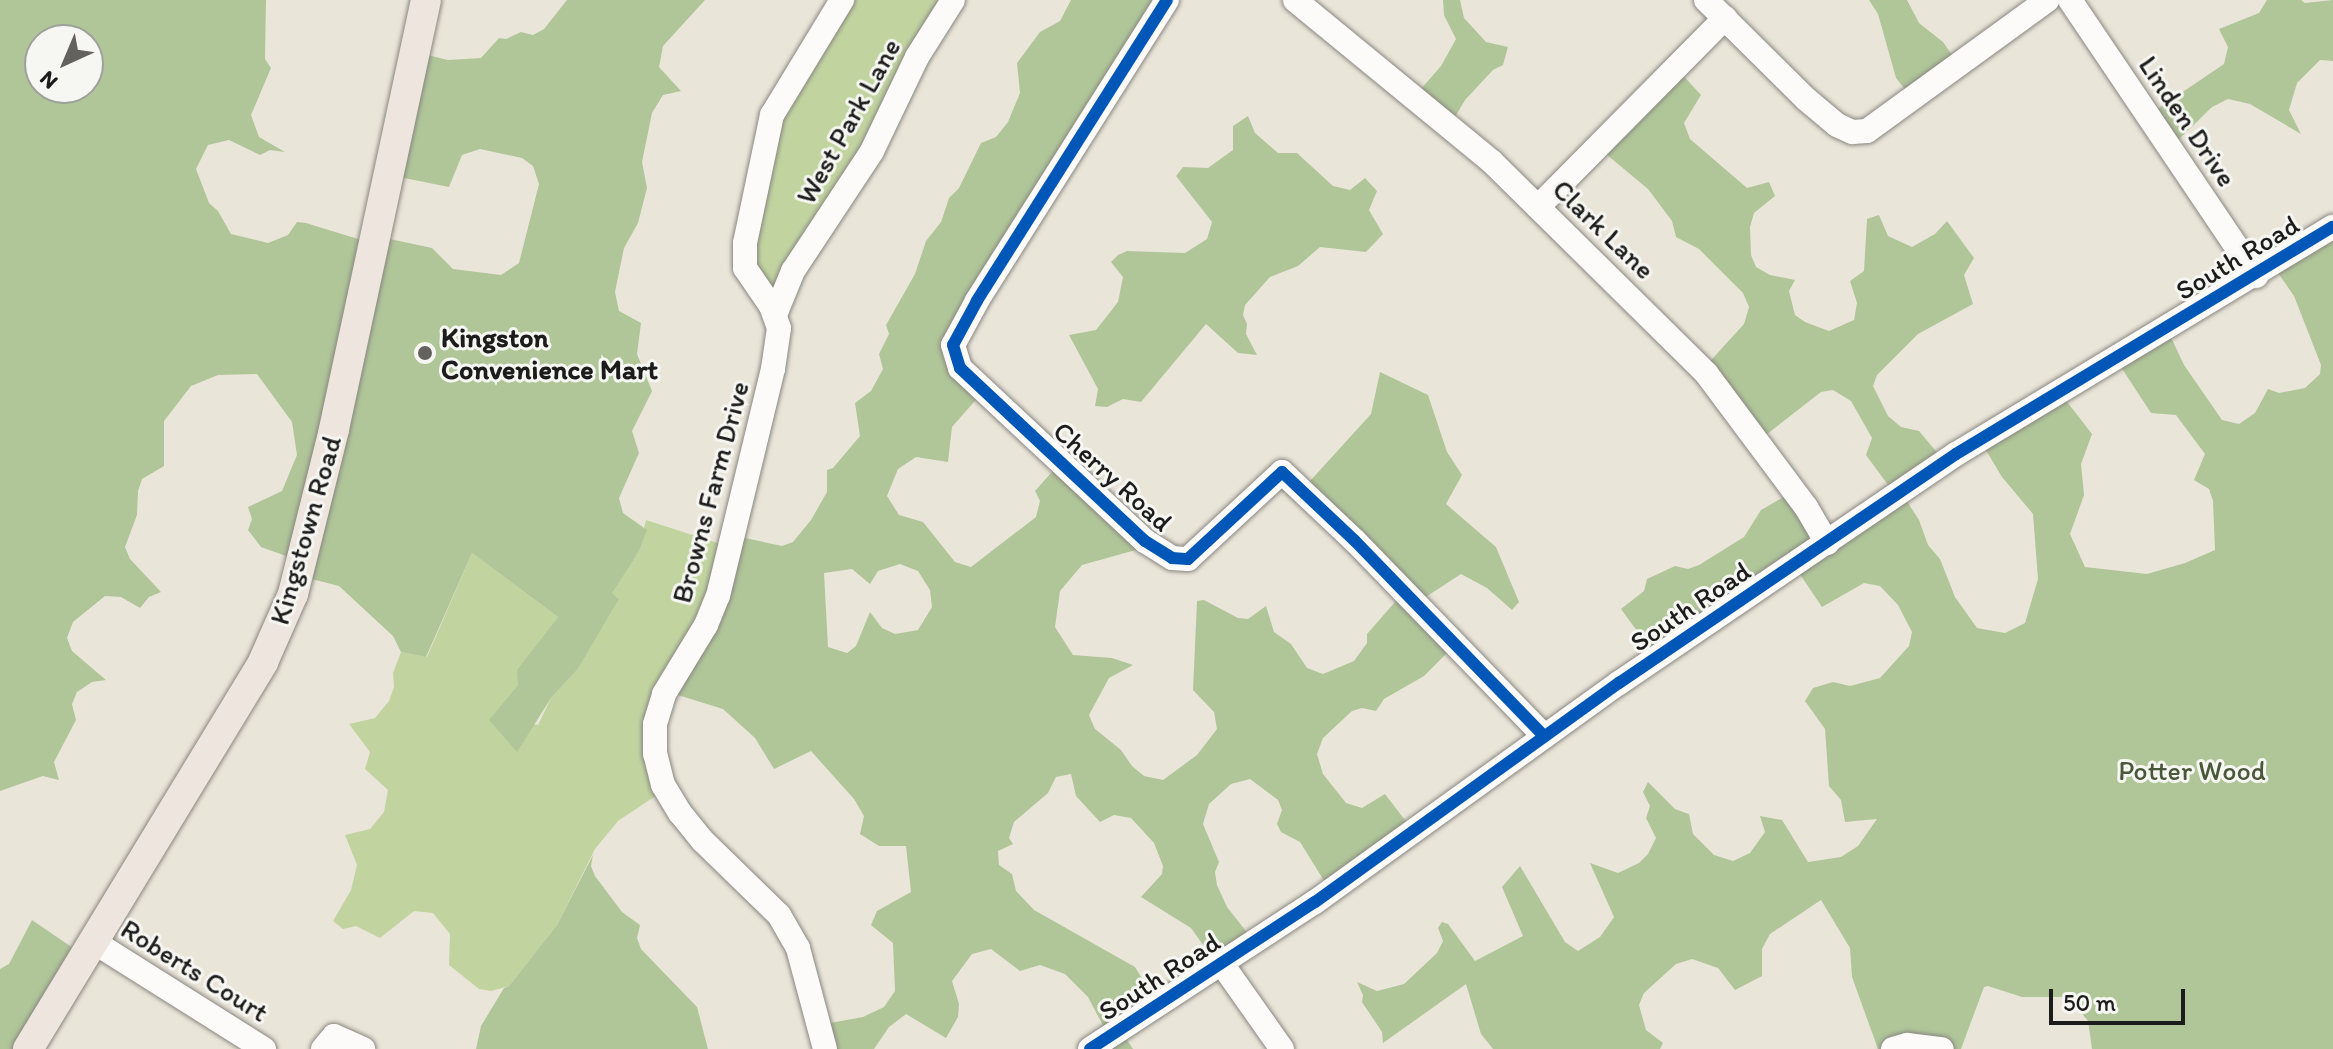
<!DOCTYPE html>
<style>
body{margin:0}
#map{position:relative;width:2333px;height:1049px;overflow:hidden;background:#eae5d9;font-family:Itim,sans-serif}
div>[style]{position:absolute}
.green>*{inset:0;background:#c1d4a0}
.forest>*{inset:0;background:#b0c699}
.roads{filter:drop-shadow(0 0 2px #898781) drop-shadow(0 0 2px #898781)}
.minor>*{height:24px;margin:-12px;padding:0 12px;transform-origin:12px;border-radius:12px;background:#fcfbf9}
.major>*{height:30px;margin:-15px;padding:0 15px;transform-origin:15px;border-radius:15px;background:#eee6de}
.cycleway>*{height:12px;margin:-6px;padding:0 6px;transform-origin:6px;border-radius:6px;background:#0057b8}
.dots>*{width:22px;height:22px;translate:-50% -50%;box-sizing:border-box;border:4px solid #f6f6f2;border-radius:50%}
span{translate:-50% -50%;white-space:nowrap;text-align:center;line-height:1.15;-webkit-text-stroke:6px #f6f6f2;paint-order:stroke}
.street-label{font-size:28px;color:#1c1c1c}
.poi-label{font-size:28px;color:#1c1c1c;font-weight:700}
.left{translate:0 -50%;text-align:left}
.park-label{font-size:28px;color:#4a583a}
.north{position:absolute;left:24px;top:24px;width:80px;height:80px;box-sizing:border-box;background:#f6f6f2;border:2px solid #9f9f9c;border-radius:50%;rotate:224deg;font-size:22px;font-weight:700;line-height:32px;text-align:center;color:#1c1c1c}
.north::after{content:'';display:block;margin:auto;width:28px;height:36px;background:#64625e;clip-path:polygon(50% 0,100% 100%,50% 72%,0 100%)}
.scale{position:absolute;left:2049px;top:989px;width:136px;height:36px;box-sizing:border-box;border:4px solid #1c1c1c;border-top:0;padding-left:10px;font-size:24px;line-height:28px;white-space:nowrap;color:#1c1c1c;-webkit-text-stroke:6px #f6f6f2;paint-order:stroke}
</style>
<div id="map">
<div class="green">
<i style="clip-path:polygon(842px 0,953px 0,775px 315px,745px 243px,764px 151px)"></i>
<i style="clip-path:polygon(646px 520px,730px 547px,668px 692px,663px 791px,618px 821px,595px 849px,557px 925px,509px 986px,491px 991px,479px 989px,449px 965px,450px 934px,433px 913px,414px 911px,380px 938px,356px 926px,343px 929px,333px 921px,351px 890px,357px 865px,345px 835px,370px 829px,384px 812px,388px 790px,365px 769px,370px 752px,349px 724px,375px 718px,389px 701px,394px 687px,393px 673px,401px 652px,427px 657px,472px 553px,558px 617px,518px 670px,518px 685px,493px 718px,538px 725px,551px 698px,578px 669px,618px 598px,611px 593px,638px 553px)"></i>
</div>
<div class="forest">
<i style="clip-path:polygon(evenodd,0 0,266px 0,265px 59px,271px 68px,251px 115px,259px 137px,285px 152px,270px 150px,260px 155px,229px 140px,208px 145px,196px 169px,209px 203px,218px 211px,231px 234px,268px 243px,288px 235px,297px 222px,306px 223px,371px 243px,376px 236px,432px 248px,453px 269px,501px 275px,519px 263px,539px 184px,533px 166px,522px 158px,480px 149px,462px 155px,449px 187px,389px 175px,415px 52px,448px 60px,481px 58px,499px 38px,506px 39px,521px 32px,533px 35px,544px 29px,567px 0,705px 0,663px 46px,659px 67px,681px 91px,663px 95px,652px 113px,642px 162px,647px 188px,638px 223px,624px 248px,615px 292px,619px 311px,641px 323px,637px 354px,652px 391px,632px 431px,639px 453px,619px 498px,623px 513px,647px 530px,638px 553px,612px 593px,619px 599px,614px 607px,578px 669px,551px 698px,517px 752px,489px 720px,518px 685px,517px 670px,558px 617px,472px 553px,426px 657px,401px 652px,393px 636px,339px 586px,300px 576px,300px 561px,261px 547px,248px 530px,252px 519px,248px 507px,282px 491px,297px 455px,292px 422px,257px 374px,218px 375px,191px 386px,164px 421px,164px 466px,142px 479px,138px 491px,137px 515px,125px 547px,130px 559px,161px 592px,149px 597px,140px 608px,121px 597px,105px 596px,73px 622px,67px 638px,72px 651px,106px 680px,92px 682px,77px 692px,72px 704px,76px 720px,54px 762px,59px 780px,43px 776px,0 791px,0 0,40px 40px,88px 40px,88px 88px,40px 88px,40px 40px)"></i>
<i style="clip-path:polygon(evenodd,1071px 0,1166px 0,954px 346px,981px 394px,952px 427px,948px 462px,916px 457px,898px 469px,887px 496px,899px 515px,923px 522px,955px 562px,971px 567px,1036px 517px,1040px 501px,1035px 491px,1059px 464px,1150px 546px,1082px 565px,1060px 591px,1055px 627px,1073px 655px,1112px 658px,1133px 665px,1109px 678px,1089px 715px,1095px 729px,1121px 750px,1132px 766px,1144px 776px,1163px 780px,1197px 755px,1217px 729px,1214px 712px,1193px 690px,1197px 601px,1204px 600px,1238px 618px,1248px 619px,1266px 606px,1274px 632px,1291px 644px,1307px 668px,1323px 674px,1354px 661px,1367px 643px,1367px 634px,1402px 594px,1301px 491px,1371px 414px,1380px 372px,1428px 395px,1447px 452px,1462px 475px,1446px 504px,1496px 547px,1519px 602px,1512px 610px,1487px 588px,1461px 574px,1415px 604px,1454px 646px,1424px 676px,1384px 699px,1376px 711px,1362px 708px,1352px 711px,1323px 738px,1317px 754px,1323px 774px,1346px 803px,1362px 808px,1385px 794px,1411px 828px,1331px 892px,1300px 842px,1281px 832px,1277px 824px,1282px 810px,1278px 800px,1250px 779px,1231px 784px,1209px 804px,1203px 824px,1219px 862px,1215px 872px,1217px 885px,1227px 907px,1253px 940px,1218px 966px,1191px 928px,1141px 897px,1162px 874px,1163px 866px,1154px 843px,1131px 818px,1114px 815px,1100px 822px,1076px 796px,1071px 774px,1056px 777px,1048px 793px,1014px 822px,1009px 838px,1013px 844px,998px 851px,999px 865px,1012px 874px,1016px 891px,1034px 910px,1135px 967px,1157px 1003px,1121px 1031px,1133px 1049px,1091px 1049px,1108px 1035px,1088px 997px,1065px 974px,1040px 965px,1020px 971px,991px 949px,972px 954px,952px 981px,959px 1004px,958px 1017px,946px 1038px,906px 1014px,889px 1027px,874px 1049px,826px 1049px,819px 1025px,863px 1017px,884px 1007px,895px 991px,893px 943px,871px 925px,877px 911px,911px 892px,906px 846px,879px 846px,860px 834px,864px 816px,854px 799px,811px 751px,774px 769px,755px 738px,723px 709px,668px 692px,736px 536px,782px 546px,793px 542px,811px 520px,827px 492px,827px 470px,833px 468px,860px 436px,855px 403px,871px 391px,883px 369px,879px 354px,889px 334px,886px 325px,915px 274px,926px 241px,941px 222px,949px 198px,959px 188px,981px 143px,996px 137px,1008px 122px,1020px 93px,1017px 63px,1040px 32px,1060px 21px,1071px 0,900px 564px,918px 571px,930px 590px,932px 607px,918px 630px,895px 634px,882px 628px,870px 612px,856px 646px,847px 653px,828px 647px,824px 573px,852px 569px,870px 584px,878px 571px,900px 564px)"></i>
<i style="clip-path:polygon(1443px 0,1460px 0,1464px 18px,1486px 42px,1508px 47px,1503px 65px,1493px 70px,1465px 100px,1448px 129px,1413px 98px,1441px 66px,1456px 39px,1444px 15px)"></i>
<i style="clip-path:polygon(1869px 0,1907px 0,1919px 23px,1943px 42px,1957px 62px,1912px 98px,1896px 78px,1878px 14px)"></i>
<i style="clip-path:polygon(2267px 0,2301px 0,2305px 3px,2333px 0,2333px 61px,2320px 60px,2297px 83px,2289px 110px,2301px 134px,2250px 104px,2228px 99px,2212px 107px,2171px 147px,2150px 114px,2224px 64px,2228px 47px,2219px 29px,2259px 13px)"></i>
<i style="clip-path:polygon(1679px 71px,1701px 95px,1684px 123px,1690px 139px,1747px 188px,1769px 182px,1775px 196px,1754px 213px,1750px 227px,1751px 255px,1756px 267px,1770px 275px,1795px 280px,1789px 291px,1795px 315px,1805px 322px,1829px 331px,1854px 320px,1857px 303px,1850px 281px,1864px 271px,1867px 219px,1879px 215px,1888px 236px,1912px 247px,1935px 234px,1947px 221px,1974px 258px,1964px 275px,1973px 304px,1918px 334px,1877px 375px,1873px 386px,1888px 416px,1901px 427px,1919px 431px,1945px 462px,1903px 495px,1919px 520px,1928px 545px,1940px 559px,1955px 597px,1977px 628px,2005px 633px,2025px 623px,2038px 579px,2033px 514px,2002px 477px,1981px 442px,2061px 394px,2092px 434px,2081px 464px,2084px 495px,2070px 534px,2085px 567px,2147px 574px,2185px 563px,2215px 550px,2213px 501px,2209px 489px,2194px 480px,2205px 454px,2176px 415px,2151px 413px,2117px 361px,2169px 333px,2184px 365px,2222px 420px,2239px 424px,2255px 413px,2268px 389px,2279px 393px,2305px 388px,2320px 374px,2321px 365px,2294px 296px,2274px 267px,2333px 229px,2333px 1049px,2092px 1049px,2088px 1021px,2069px 997px,2022px 997px,1988px 986px,1984px 987px,1961px 1049px,1878px 1049px,1852px 977px,1850px 948px,1821px 900px,1770px 934px,1762px 949px,1762px 976px,1735px 990px,1718px 968px,1692px 959px,1676px 964px,1644px 993px,1639px 1005px,1646px 1030px,1663px 1043px,1660px 1049px,1493px 1049px,1481px 1034px,1466px 984px,1383px 1043px,1382px 1032px,1362px 1002px,1363px 995px,1357px 982px,1377px 991px,1404px 984px,1437px 953px,1443px 941px,1438px 928px,1442px 922px,1448px 924px,1475px 961px,1523px 936px,1502px 887px,1520px 866px,1565px 942px,1578px 951px,1600px 937px,1614px 917px,1590px 863px,1618px 873px,1639px 863px,1648px 854px,1656px 838px,1646px 818px,1650px 806px,1643px 792px,1648px 782px,1675px 809px,1689px 814px,1693px 834px,1714px 855px,1733px 861px,1750px 853px,1765px 832px,1760px 816px,1782px 820px,1808px 862px,1841px 857px,1858px 846px,1877px 819px,1845px 822px,1841px 800px,1829px 786px,1825px 729px,1805px 701px,1813px 688px,1833px 682px,1850px 686px,1880px 678px,1909px 646px,1912px 632px,1898px 605px,1880px 586px,1864px 583px,1822px 607px,1795px 567px,1656px 657px,1621px 609px,1644px 591px,1647px 579px,1675px 566px,1688px 569px,1699px 565px,1744px 537px,1761px 510px,1792px 492px,1827px 543px,1894px 493px,1866px 455px,1872px 438px,1851px 401px,1833px 390px,1821px 392px,1758px 441px,1703px 369px,1744px 324px,1749px 307px,1743px 293px,1699px 249px,1676px 237px,1672px 221px,1648px 189px,1600px 149px)"></i>
<i style="clip-path:polygon(1248px 116px,1255px 133px,1278px 153px,1297px 153px,1333px 186px,1350px 190px,1365px 178px,1377px 191px,1369px 210px,1383px 234px,1366px 252px,1320px 247px,1298px 266px,1270px 277px,1245px 305px,1243px 315px,1247px 324px,1246px 334px,1257px 355px,1238px 353px,1206px 324px,1141px 402px,1123px 399px,1107px 407px,1095px 406px,1098px 389px,1069px 335px,1096px 330px,1118px 302px,1123px 277px,1111px 262px,1118px 255px,1127px 251px,1185px 253px,1207px 239px,1212px 222px,1176px 176px,1183px 167px,1208px 168px,1233px 150px,1233px 126px)"></i>
<i style="clip-path:polygon(593px 855px,591px 866px,595px 876px,622px 912px,640px 925px,637px 938px,641px 949px,697px 1007px,708px 1049px,476px 1049px,481px 1026px,504px 988px,509px 986px,557px 925px)"></i>
<i style="clip-path:polygon(32px 920px,76px 950px,29px 1049px,0 1049px,0 969px,9px 964px)"></i>
</div>
<div class="roads">
<div class="minor">
<i style="left:1167px;top:0;width:356px;rotate:122.3deg"></i>
<i style="left:977px;top:301px;width:50px;rotate:118.6deg"></i>
<i style="left:953px;top:345px;width:24px;rotate:73deg"></i>
<i style="left:960px;top:368px;width:253px;rotate:43.1deg"></i>
<i style="left:1145px;top:541px;width:32px;rotate:32deg"></i>
<i style="left:1172px;top:558px;width:16px;rotate:4deg"></i>
<i style="left:1188px;top:559px;width:128px;rotate:-42.8deg"></i>
<i style="left:1282px;top:472px;width:100px;rotate:43.4deg"></i>
<i style="left:1355px;top:541px;width:272px;rotate:45.9deg"></i>
<i style="left:1295px;top:0;width:255px;rotate:39.4deg"></i>
<i style="left:1492px;top:162px;width:301px;rotate:44.6deg"></i>
<i style="left:1706px;top:373px;width:167px;rotate:53.3deg"></i>
<i style="left:1806px;top:507px;width:42px;rotate:59.7deg"></i>
<i style="left:1706px;top:0;width:141px;rotate:44.7deg"></i>
<i style="left:1806px;top:99px;width:40px;rotate:40deg"></i>
<i style="left:1837px;top:125px;width:17px;rotate:25deg"></i>
<i style="left:1852px;top:132px;width:15px;rotate:-4deg"></i>
<i style="left:1867px;top:131px;width:223px;rotate:-36deg"></i>
<i style="left:2070px;top:0;width:333px;rotate:56deg"></i>
<i style="left:1538px;top:207px;width:266px;rotate:-45.3deg"></i>
<i style="left:775px;top:315px;width:48px;rotate:-67.8deg"></i>
<i style="left:793px;top:271px;width:144px;rotate:-56.6deg"></i>
<i style="left:872px;top:151px;width:104px;rotate:-64.4deg"></i>
<i style="left:917px;top:57px;width:67px;rotate:-57.7deg"></i>
<i style="left:94px;top:942px;width:201px;rotate:32.2deg"></i>
<i style="left:1222px;top:964px;width:104px;rotate:54.8deg"></i>
<i style="left:323px;top:1049px;width:17px;rotate:-50deg"></i>
<i style="left:334px;top:1036px;width:32px;rotate:24deg"></i>
<i style="left:825px;top:1049px;width:105px;rotate:-105deg"></i>
<i style="left:798px;top:948px;width:38px;rotate:-120deg"></i>
<i style="left:779px;top:915px;width:107px;rotate:-135.8deg"></i>
<i style="left:702px;top:840px;width:35px;rotate:-129deg"></i>
<i style="left:680px;top:813px;width:33px;rotate:-121deg"></i>
<i style="left:663px;top:785px;width:32px;rotate:-104deg"></i>
<i style="left:655px;top:754px;width:30px;rotate:-90deg"></i>
<i style="left:655px;top:724px;width:31px;rotate:-73deg"></i>
<i style="left:664px;top:694px;width:81px;rotate:-58.7deg"></i>
<i style="left:706px;top:625px;width:31px;rotate:-68deg"></i>
<i style="left:718px;top:596px;width:234px;rotate:-76.4deg"></i>
<i style="left:773px;top:369px;width:41px;rotate:-81.7deg"></i>
<i style="left:779px;top:328px;width:23px;rotate:-110deg"></i>
<i style="left:771px;top:306px;width:46px;rotate:-124.4deg"></i>
<i style="left:745px;top:268px;width:25px;rotate:-90deg"></i>
<i style="left:745px;top:243px;width:131px;rotate:-78.1deg"></i>
<i style="left:772px;top:115px;width:135px;rotate:-58.7deg"></i>
<i style="left:1090px;top:1049px;width:269px;rotate:-33.2deg"></i>
<i style="left:1315px;top:902px;width:375px;rotate:-35.8deg"></i>
<i style="left:1619px;top:683px;width:407px;rotate:-34.2deg"></i>
<i style="left:1956px;top:454px;width:440px;rotate:-31.1deg"></i>
<i style="left:1893px;top:1049px;width:15px;rotate:-16deg"></i>
<i style="left:1907px;top:1045px;width:35px;rotate:7deg"></i>
</div>
<div class="major">
<i style="left:28px;top:1049px;width:453px;rotate:-58.7deg"></i>
<i style="left:263px;top:662px;width:74px;rotate:-66.2deg"></i>
<i style="left:293px;top:594px;width:170px;rotate:-76deg"></i>
<i style="left:334px;top:429px;width:439px;rotate:-77.9deg"></i>
</div>
</div>
<div class="cycleway">
<i style="left:1167px;top:0;width:356px;rotate:122.3deg"></i>
<i style="left:977px;top:301px;width:50px;rotate:118.6deg"></i>
<i style="left:953px;top:345px;width:24px;rotate:73deg"></i>
<i style="left:960px;top:368px;width:253px;rotate:43.1deg"></i>
<i style="left:1145px;top:541px;width:32px;rotate:32deg"></i>
<i style="left:1172px;top:558px;width:16px;rotate:4deg"></i>
<i style="left:1188px;top:559px;width:128px;rotate:-42.8deg"></i>
<i style="left:1282px;top:472px;width:100px;rotate:43.4deg"></i>
<i style="left:1355px;top:541px;width:272px;rotate:45.9deg"></i>
<i style="left:1090px;top:1049px;width:269px;rotate:-33.2deg"></i>
<i style="left:1315px;top:902px;width:375px;rotate:-35.8deg"></i>
<i style="left:1619px;top:683px;width:407px;rotate:-34.2deg"></i>
<i style="left:1956px;top:454px;width:440px;rotate:-31.1deg"></i>
</div>
<div class="dots">
<i style="left:425px;top:353px;background:#64625e"></i>
</div>
<div class="street-label">
<span style="left:848px;top:121px;rotate:-61deg">West Park Lane</span>
<span style="left:2188px;top:121px;rotate:56deg">Linden Drive</span>
<span style="left:1604px;top:229px;rotate:44deg">Clark Lane</span>
<span style="left:2237px;top:257px;rotate:-31deg">South Road</span>
<span style="left:1113px;top:476px;rotate:42deg">Cherry Road</span>
<span style="left:710px;top:492px;rotate:-75deg">Browns Farm Drive</span>
<span style="left:305px;top:530px;rotate:-74deg">Kingstown Road</span>
<span style="left:1690px;top:606px;rotate:-34deg">South Road</span>
<span style="left:195px;top:970px;rotate:32deg">Roberts Court</span>
<span style="left:1159px;top:976px;rotate:-33deg">South Road</span>
</div>
<div class="poi-label">
<span class="left" style="left:441px;top:353px">Kingston<br>Convenience Mart</span>
</div>
<div class="park-label">
<span style="left:2192px;top:770px">Potter Wood</span>
</div>
<div class="north">N</div>
<div class="scale">50 m</div>
</div>
